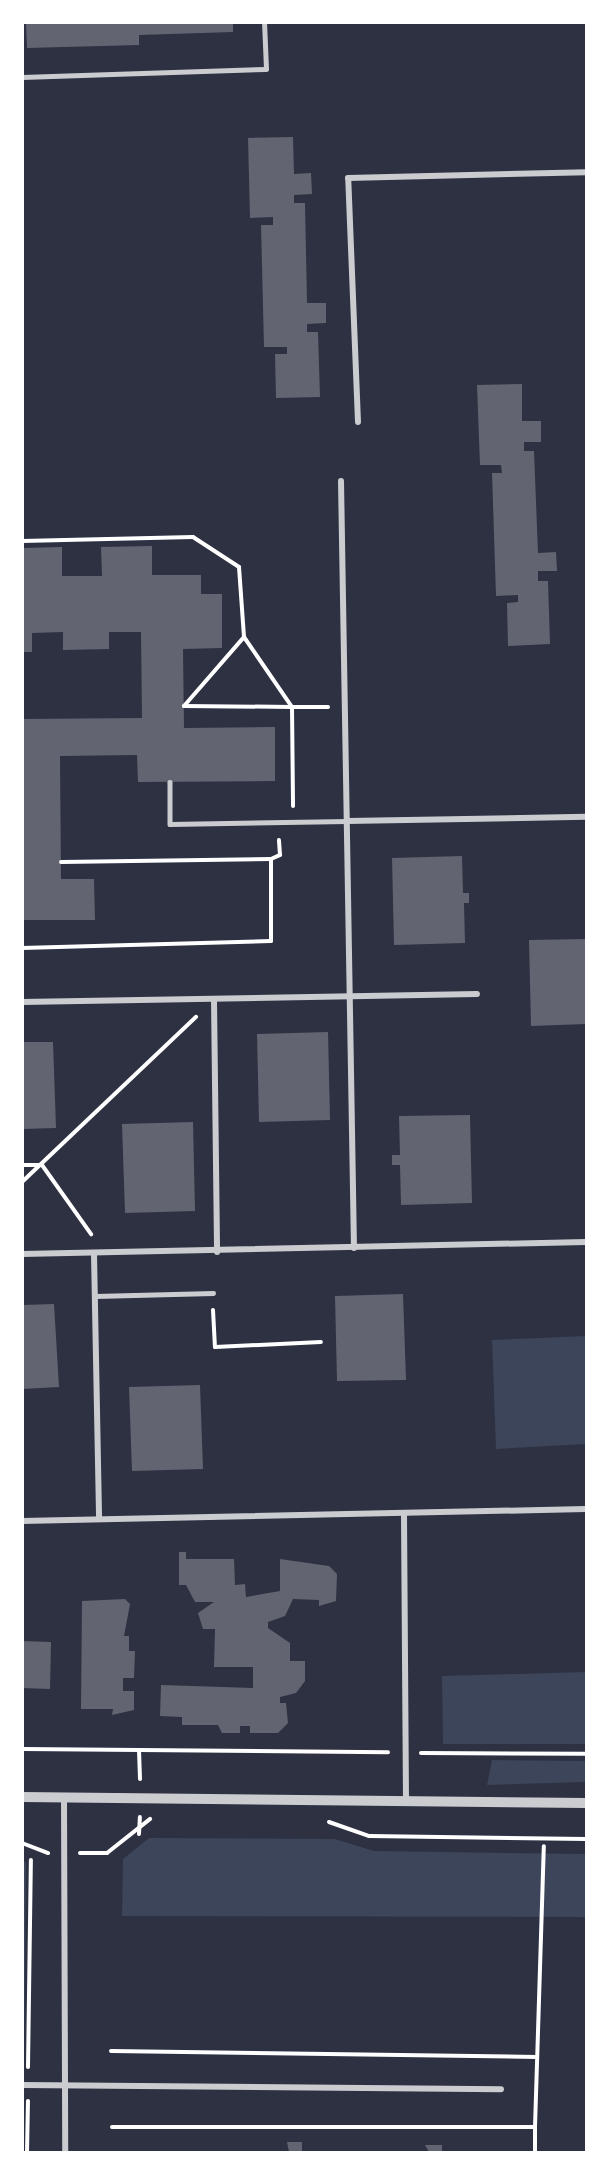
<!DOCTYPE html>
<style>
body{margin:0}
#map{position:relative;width:609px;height:2175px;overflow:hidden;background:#2d3142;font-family:Rubik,sans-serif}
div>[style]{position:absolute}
.green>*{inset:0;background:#3c4559}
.building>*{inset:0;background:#626471}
.path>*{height:4px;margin:-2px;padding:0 2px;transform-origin:2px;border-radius:2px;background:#fff}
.service>*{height:4.5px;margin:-2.25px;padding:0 2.25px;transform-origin:2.25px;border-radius:2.25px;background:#caccd0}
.minor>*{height:6px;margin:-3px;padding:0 3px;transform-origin:3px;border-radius:3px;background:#caccd0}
.tertiary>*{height:10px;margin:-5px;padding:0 5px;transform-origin:5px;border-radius:5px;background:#caccd0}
span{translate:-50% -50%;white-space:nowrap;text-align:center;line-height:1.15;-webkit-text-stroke:4.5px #fff;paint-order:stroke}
.frame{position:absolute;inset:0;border:24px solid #fff;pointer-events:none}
</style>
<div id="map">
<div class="green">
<i style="clip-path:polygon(586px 1336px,586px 1444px,496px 1449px,492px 1340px)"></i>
<i style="clip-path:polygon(586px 1672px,586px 1744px,443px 1744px,442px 1676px)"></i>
<i style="clip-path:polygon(492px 1760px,586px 1761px,586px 1782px,487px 1785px)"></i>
<i style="clip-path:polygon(149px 1838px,335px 1839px,374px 1851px,586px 1854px,586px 1917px,122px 1916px,123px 1859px)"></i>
<i style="clip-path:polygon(23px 1860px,26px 1863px,24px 2046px,22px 2046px)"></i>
</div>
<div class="building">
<i style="clip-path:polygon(26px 22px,233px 22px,233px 32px,139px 35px,139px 45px,27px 48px)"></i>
<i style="clip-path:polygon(293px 137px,294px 174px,311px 173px,312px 194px,294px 195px,294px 203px,305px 203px,307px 303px,326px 303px,326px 323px,307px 324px,307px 332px,318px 332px,320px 397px,276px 398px,275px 354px,287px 354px,287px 347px,264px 347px,261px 225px,273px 225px,273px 217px,250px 218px,248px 138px)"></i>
<i style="clip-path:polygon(522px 384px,522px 421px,541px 421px,541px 442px,524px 442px,524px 451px,534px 451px,538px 553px,556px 552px,557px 571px,538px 571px,538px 581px,548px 581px,550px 644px,508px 646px,507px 603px,518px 602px,518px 595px,496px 596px,492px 473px,502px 473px,501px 465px,480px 465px,477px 385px)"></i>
<i style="clip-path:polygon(152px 546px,152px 575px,201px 575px,201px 594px,222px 594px,222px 648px,183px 649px,184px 728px,275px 727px,275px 781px,138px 782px,137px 755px,60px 756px,61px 879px,94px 879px,95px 920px,22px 920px,22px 719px,142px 718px,141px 632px,109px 632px,109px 649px,63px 650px,63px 632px,32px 633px,32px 652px,22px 652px,22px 548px,62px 547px,62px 576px,102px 576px,101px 547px)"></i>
<i style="clip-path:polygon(462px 856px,463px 893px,469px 893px,469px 903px,464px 903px,465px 943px,394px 945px,392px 858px)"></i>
<i style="clip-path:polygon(586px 939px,586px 1024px,531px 1026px,529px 940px)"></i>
<i style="clip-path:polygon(328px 1032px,330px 1120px,259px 1122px,257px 1034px)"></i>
<i style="clip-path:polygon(22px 1042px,53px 1042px,56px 1128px,22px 1129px)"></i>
<i style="clip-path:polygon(470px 1115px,472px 1203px,401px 1205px,400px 1165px,392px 1165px,392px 1155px,400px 1155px,399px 1116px)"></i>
<i style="clip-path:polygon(193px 1122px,195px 1211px,125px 1213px,122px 1124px)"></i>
<i style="clip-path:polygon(403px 1294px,406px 1380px,337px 1381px,335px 1296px)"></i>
<i style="clip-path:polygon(54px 1304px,59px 1387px,22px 1389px,22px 1305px)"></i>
<i style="clip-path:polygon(200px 1385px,203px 1469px,132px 1471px,129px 1387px)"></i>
<i style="clip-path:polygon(179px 1552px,186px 1552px,186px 1559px,234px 1559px,235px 1585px,245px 1584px,246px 1597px,280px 1591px,280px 1559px,329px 1566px,337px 1574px,336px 1601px,319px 1606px,319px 1600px,293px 1599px,285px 1616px,268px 1622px,268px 1628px,290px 1643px,290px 1661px,305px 1661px,305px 1681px,296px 1693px,280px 1697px,280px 1703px,286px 1703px,288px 1723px,278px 1733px,250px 1733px,250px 1726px,240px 1726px,240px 1733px,222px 1733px,218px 1725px,182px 1725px,182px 1717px,160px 1716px,161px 1685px,253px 1688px,253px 1667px,214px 1667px,215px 1629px,203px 1629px,198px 1613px,214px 1602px,195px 1602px,186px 1585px,179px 1585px)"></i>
<i style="clip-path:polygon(125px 1599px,130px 1604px,124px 1636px,129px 1636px,129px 1651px,135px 1651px,134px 1678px,123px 1678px,123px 1691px,134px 1691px,134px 1710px,112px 1715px,113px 1709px,81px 1709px,82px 1601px)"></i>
<i style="clip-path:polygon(22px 1641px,51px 1642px,50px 1689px,22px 1688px)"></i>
<i style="clip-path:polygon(287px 2142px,302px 2142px,302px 2152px,289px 2152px)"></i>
<i style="clip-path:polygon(425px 2145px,442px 2145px,442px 2152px,429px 2152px)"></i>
</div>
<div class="path">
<i style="left:22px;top:541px;width:171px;rotate:-1.3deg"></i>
<i style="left:193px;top:537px;width:55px;rotate:33.1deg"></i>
<i style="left:239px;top:567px;width:70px;rotate:85.9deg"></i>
<i style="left:184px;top:706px;width:91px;rotate:-49deg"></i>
<i style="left:244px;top:637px;width:85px;rotate:55.6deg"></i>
<i style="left:292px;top:707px;width:36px"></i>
<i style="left:184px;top:706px;width:108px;rotate:0.5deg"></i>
<i style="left:292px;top:707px;width:99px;rotate:89.4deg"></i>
<i style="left:271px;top:859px;width:10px;rotate:-24deg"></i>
<i style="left:280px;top:855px;width:15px;rotate:-94deg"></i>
<i style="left:22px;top:948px;width:249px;rotate:-1.6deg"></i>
<i style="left:271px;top:941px;width:82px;rotate:-90deg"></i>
<i style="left:271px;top:859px;width:210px;rotate:179.2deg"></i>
<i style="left:22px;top:1165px;width:20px"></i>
<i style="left:42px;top:1165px;width:85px;rotate:54.6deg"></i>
<i style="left:22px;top:1182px;width:240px;rotate:-43.5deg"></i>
<i style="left:213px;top:1310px;width:37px;rotate:87deg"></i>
<i style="left:215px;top:1347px;width:106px;rotate:-2.7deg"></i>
<i style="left:22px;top:1749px;width:366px;rotate:0.5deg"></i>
<i style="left:139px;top:1750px;width:29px;rotate:88deg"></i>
<i style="left:421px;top:1753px;width:165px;rotate:0.3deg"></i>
<i style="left:329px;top:1822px;width:42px;rotate:19.3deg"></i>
<i style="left:369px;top:1836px;width:217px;rotate:0.8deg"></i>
<i style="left:139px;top:1834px;width:17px;rotate:-87deg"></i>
<i style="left:22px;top:1843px;width:28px;rotate:21deg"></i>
<i style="left:80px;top:1853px;width:27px"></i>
<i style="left:107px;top:1853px;width:55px;rotate:-38.3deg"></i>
<i style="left:111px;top:2051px;width:426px;rotate:0.8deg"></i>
<i style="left:28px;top:2067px;width:207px;rotate:-89.2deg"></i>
<i style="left:112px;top:2127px;width:423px"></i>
<i style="left:535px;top:2127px;width:25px;rotate:90deg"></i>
<i style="left:535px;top:2127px;width:281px;rotate:-88.2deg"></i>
<i style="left:27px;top:2152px;width:51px;rotate:-88.9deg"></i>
</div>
<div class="service">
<i style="left:22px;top:77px;width:244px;rotate:-1.9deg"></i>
<i style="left:266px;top:69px;width:47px;rotate:-92.4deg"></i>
<i style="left:170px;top:782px;width:42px;rotate:90deg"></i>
<i style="left:170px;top:824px;width:177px;rotate:-1deg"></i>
<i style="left:95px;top:1296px;width:118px;rotate:-1.5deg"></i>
</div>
<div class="minor">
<i style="left:358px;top:422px;width:244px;rotate:-92.3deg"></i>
<i style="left:348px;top:178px;width:238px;rotate:-1.4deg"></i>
<i style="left:341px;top:481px;width:767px;rotate:89.03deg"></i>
<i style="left:347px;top:821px;width:239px;rotate:-1deg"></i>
<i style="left:214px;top:1000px;width:252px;rotate:89.3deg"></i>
<i style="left:22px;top:1002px;width:455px;rotate:-1deg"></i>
<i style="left:22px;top:1254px;width:564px;rotate:-1.22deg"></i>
<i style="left:94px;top:1254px;width:265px;rotate:88.9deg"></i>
<i style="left:404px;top:1515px;width:286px;rotate:89.6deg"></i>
<i style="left:22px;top:1521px;width:564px;rotate:-1.22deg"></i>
<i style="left:64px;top:1798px;width:354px;rotate:89.8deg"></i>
<i style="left:22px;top:2085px;width:479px;rotate:0.5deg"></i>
</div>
<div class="tertiary">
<i style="left:22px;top:1797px;width:564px;rotate:0.61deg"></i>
</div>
<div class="frame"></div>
</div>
